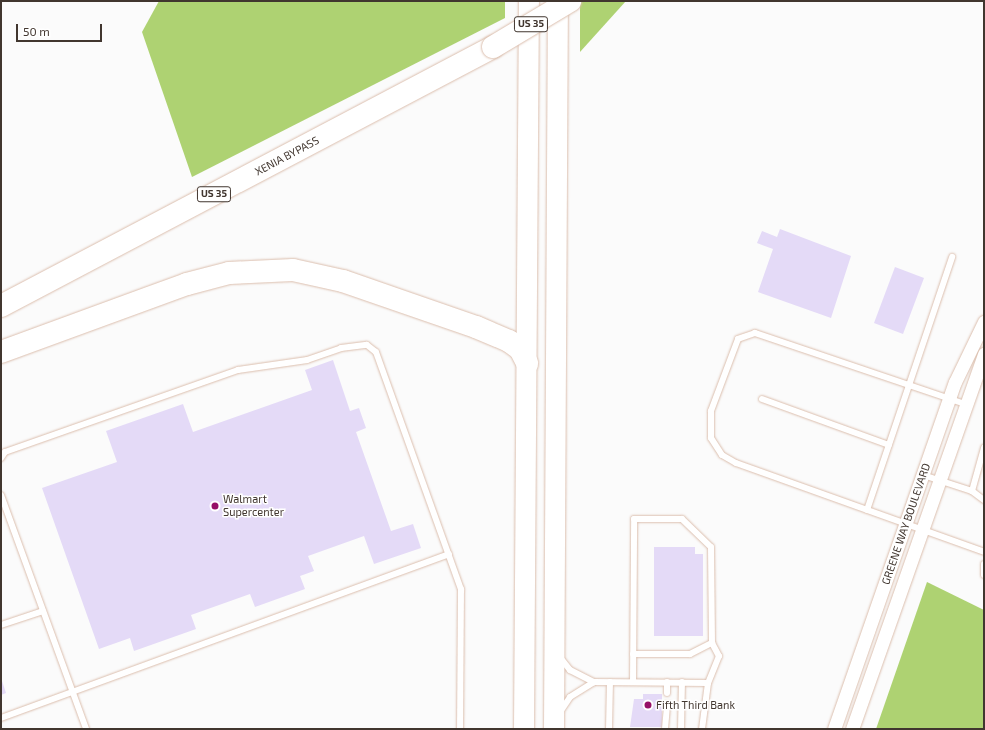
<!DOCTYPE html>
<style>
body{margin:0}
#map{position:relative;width:985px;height:730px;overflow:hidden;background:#fbfbfb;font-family:"Exo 2",sans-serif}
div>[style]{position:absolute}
.forest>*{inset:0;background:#aed272}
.building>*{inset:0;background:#e4daf7}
.roads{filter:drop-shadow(0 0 1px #dbbead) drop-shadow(0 0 1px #dbbead)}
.lane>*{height:6px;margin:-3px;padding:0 3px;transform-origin:3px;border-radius:3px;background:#fff}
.street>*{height:13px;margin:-6.5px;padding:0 6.5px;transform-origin:6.5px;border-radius:6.5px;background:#fff}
.primary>*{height:20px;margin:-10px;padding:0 10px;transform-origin:10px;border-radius:10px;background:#fff}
.highway>*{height:22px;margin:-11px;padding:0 11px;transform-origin:11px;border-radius:11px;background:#fff}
.bridges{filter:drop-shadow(0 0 1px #dbbead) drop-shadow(0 0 1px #dbbead)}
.highway-bridge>*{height:22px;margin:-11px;padding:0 11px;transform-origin:11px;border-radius:11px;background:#fff}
.dots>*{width:11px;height:11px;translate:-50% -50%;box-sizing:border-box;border:2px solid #fff;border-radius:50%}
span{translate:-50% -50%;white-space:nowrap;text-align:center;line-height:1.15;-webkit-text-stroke:3px #fff;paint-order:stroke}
.shield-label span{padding:1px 3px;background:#fff;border:1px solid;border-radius:3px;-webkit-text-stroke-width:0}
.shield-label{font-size:10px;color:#41362f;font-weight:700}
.street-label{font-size:11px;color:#41362f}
.poi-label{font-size:11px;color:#41362f}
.left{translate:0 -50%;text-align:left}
.frame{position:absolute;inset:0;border:2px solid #41362f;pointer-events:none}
.scale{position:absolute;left:16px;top:24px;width:86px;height:18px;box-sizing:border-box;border:2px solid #41362f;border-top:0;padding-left:5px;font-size:12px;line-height:14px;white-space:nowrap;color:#41362f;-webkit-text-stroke:3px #fff;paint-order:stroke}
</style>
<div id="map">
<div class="forest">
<i style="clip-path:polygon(159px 1px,505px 1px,505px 18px,192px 177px,142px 32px)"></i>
<i style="clip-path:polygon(580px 1px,626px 1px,580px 52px)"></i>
<i style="clip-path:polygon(927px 582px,984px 610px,984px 729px,876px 729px)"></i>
</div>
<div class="building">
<i style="clip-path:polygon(780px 229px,851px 256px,831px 318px,758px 292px,773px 249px,757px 243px,762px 231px,777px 237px)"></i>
<i style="clip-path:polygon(895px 267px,924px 278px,903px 334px,874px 323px)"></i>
<i style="clip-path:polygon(333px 360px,350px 411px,359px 408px,366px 428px,356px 432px,391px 531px,413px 524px,421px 548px,374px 564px,364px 536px,308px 556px,314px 571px,300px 576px,305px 589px,255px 607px,250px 594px,191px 615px,196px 629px,134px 651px,130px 638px,99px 649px,42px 488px,117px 462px,106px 431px,183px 404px,193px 432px,312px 390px,305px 370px)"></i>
<i style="clip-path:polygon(654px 547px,695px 547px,695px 554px,703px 554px,703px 636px,654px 636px)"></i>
<i style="clip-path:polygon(1px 678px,6px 693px,1px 695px)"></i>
<i style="clip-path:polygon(643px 694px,662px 694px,662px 727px,630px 727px,634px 699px,643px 699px)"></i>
</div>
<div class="roads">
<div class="lane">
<i style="left:762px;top:399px;width:135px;rotate:19.9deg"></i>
<i style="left:965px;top:404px;width:222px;rotate:-161.3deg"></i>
<i style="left:755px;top:333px;width:18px;rotate:161deg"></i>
<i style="left:738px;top:339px;width:77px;rotate:110.6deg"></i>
<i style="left:711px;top:411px;width:27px;rotate:90deg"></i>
<i style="left:711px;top:438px;width:20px;rotate:57deg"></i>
<i style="left:722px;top:455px;width:16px;rotate:30deg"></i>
<i style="left:736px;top:463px;width:263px;rotate:19.7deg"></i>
<i style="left:1px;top:458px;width:7px;rotate:-56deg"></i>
<i style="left:5px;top:452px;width:247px;rotate:-19.4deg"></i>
<i style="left:238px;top:370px;width:70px;rotate:-8.2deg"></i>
<i style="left:307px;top:360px;width:36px;rotate:-19deg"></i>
<i style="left:341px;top:348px;width:26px;rotate:-7deg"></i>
<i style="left:367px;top:345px;width:11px;rotate:38deg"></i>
<i style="left:376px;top:352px;width:252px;rotate:70.3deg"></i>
<i style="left:461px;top:589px;width:140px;rotate:90.4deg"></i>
<i style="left:923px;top:475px;width:52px;rotate:18.1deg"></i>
<i style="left:972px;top:491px;width:15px;rotate:37deg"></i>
<i style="left:972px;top:491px;width:45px;rotate:-74.4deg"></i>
<i style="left:1px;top:495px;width:249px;rotate:70deg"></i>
<i style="left:867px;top:510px;width:267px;rotate:-71.4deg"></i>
<i style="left:984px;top:564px;width:11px;rotate:90deg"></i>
<i style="left:1px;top:625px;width:44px;rotate:-18.4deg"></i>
<i style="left:633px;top:654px;width:57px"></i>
<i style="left:690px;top:654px;width:25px;rotate:-27deg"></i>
<i style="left:559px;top:656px;width:18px;rotate:52deg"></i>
<i style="left:570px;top:670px;width:27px;rotate:27deg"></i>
<i style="left:594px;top:682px;width:114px;rotate:0.5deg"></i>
<i style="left:708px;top:683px;width:46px;rotate:97.4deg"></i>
<i style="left:633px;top:682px;width:163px;rotate:-89.6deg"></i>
<i style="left:634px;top:519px;width:48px"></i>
<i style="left:682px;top:519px;width:40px;rotate:44deg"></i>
<i style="left:711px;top:547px;width:96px;rotate:89.4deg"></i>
<i style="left:712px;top:643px;width:15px;rotate:62deg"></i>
<i style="left:719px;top:656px;width:29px;rotate:112deg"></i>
<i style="left:667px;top:682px;width:11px;rotate:90deg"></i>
<i style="left:560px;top:712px;width:18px;rotate:-56deg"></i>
<i style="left:570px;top:697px;width:28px;rotate:-32deg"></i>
<i style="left:1px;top:718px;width:477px;rotate:-20.1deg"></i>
<i style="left:609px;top:729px;width:47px;rotate:-88.8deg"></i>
<i style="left:665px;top:729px;width:25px;rotate:-85deg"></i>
<i style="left:681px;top:729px;width:47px;rotate:-88.8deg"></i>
</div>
<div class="street">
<i style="left:834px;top:729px;width:367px;rotate:-70.8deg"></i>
<i style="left:955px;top:382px;width:67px;rotate:-64.2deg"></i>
<i style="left:852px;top:729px;width:398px;rotate:-70.6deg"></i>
</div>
<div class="primary">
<i style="left:524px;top:729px;width:728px;rotate:-89.61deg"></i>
<i style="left:554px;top:729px;width:728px;rotate:-89.69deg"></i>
</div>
<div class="highway">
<i style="left:1px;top:306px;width:556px;rotate:-27.76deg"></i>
<i style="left:1px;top:352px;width:198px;rotate:-20.1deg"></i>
<i style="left:187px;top:284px;width:43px;rotate:-14.7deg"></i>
<i style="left:229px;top:273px;width:64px;rotate:-2.7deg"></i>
<i style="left:293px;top:270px;width:51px;rotate:12.4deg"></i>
<i style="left:343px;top:281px;width:141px;rotate:19.1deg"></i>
<i style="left:476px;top:327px;width:36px;rotate:23deg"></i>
<i style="left:509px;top:341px;width:14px;rotate:36deg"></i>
<i style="left:520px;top:349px;width:16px;rotate:63deg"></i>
</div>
</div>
<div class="bridges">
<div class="highway-bridge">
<i style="left:493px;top:47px;width:90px;rotate:-30.9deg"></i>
</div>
</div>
<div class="dots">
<i style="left:215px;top:506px;background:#961067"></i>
<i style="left:648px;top:705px;background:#961067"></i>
</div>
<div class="shield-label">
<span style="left:531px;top:24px">US 35</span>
<span style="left:214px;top:194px">US 35</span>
</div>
<div class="street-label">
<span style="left:287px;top:156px;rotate:-28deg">XENIA BYPASS</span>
<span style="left:906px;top:524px;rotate:-71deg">GREENE WAY BOULEVARD</span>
</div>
<div class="poi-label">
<span class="left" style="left:223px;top:506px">Walmart<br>Supercenter</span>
<span class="left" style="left:656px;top:705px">Fifth Third Bank</span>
</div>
<div class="frame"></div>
<div class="scale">50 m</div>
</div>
